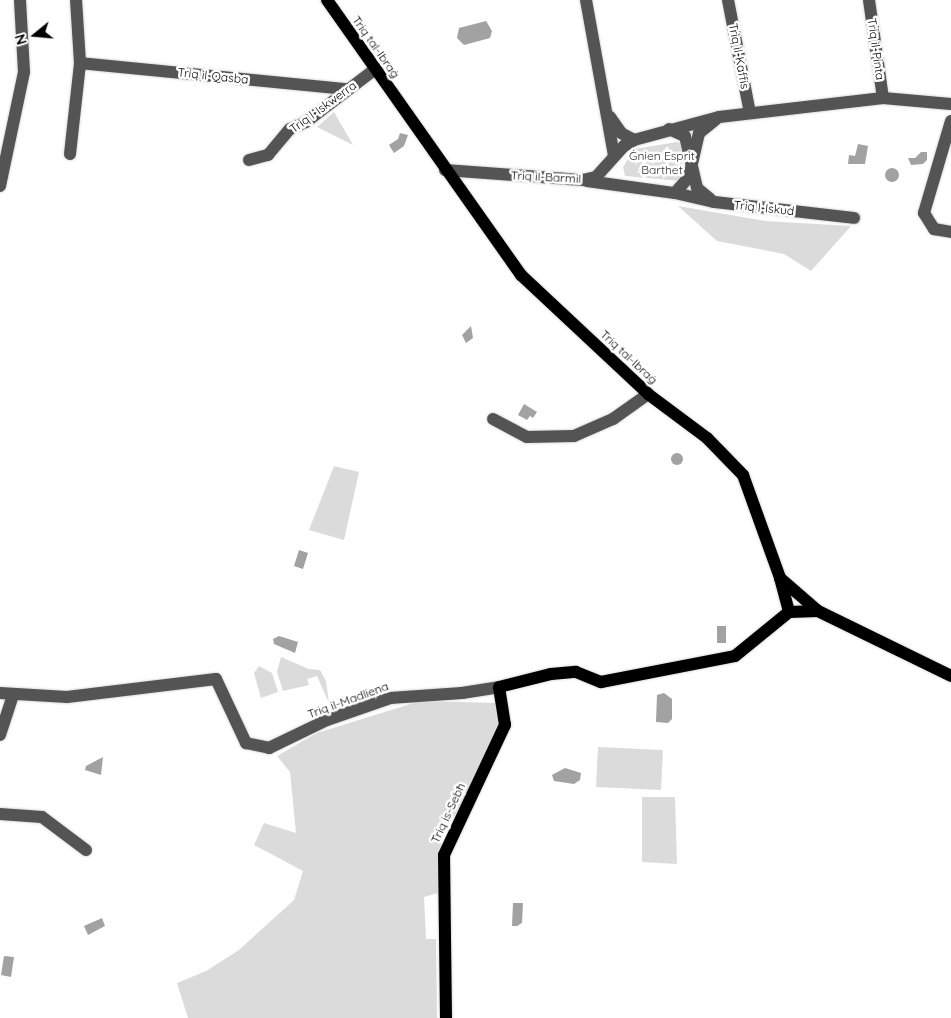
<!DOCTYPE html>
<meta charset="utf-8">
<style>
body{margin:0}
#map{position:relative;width:951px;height:1018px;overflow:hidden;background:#fff;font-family:Quicksand,sans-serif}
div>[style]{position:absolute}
.green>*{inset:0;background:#dbdbdb}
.water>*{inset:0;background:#a2a2a2}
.round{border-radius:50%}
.roads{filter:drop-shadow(0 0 1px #dbdbdb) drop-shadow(0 0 1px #dbdbdb)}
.minor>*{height:12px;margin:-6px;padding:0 6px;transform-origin:6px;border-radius:6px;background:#545454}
.major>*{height:12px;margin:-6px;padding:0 6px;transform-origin:6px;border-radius:6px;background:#000}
span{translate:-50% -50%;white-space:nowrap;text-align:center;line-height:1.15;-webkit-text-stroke:5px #fff;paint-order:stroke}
.street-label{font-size:12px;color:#000}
.park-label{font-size:12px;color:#323232}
.north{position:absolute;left:10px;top:10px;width:50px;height:50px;-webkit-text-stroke:4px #fff;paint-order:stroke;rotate:253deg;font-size:14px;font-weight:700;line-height:20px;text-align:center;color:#000}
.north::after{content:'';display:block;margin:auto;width:18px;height:22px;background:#000;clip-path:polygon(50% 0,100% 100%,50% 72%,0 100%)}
</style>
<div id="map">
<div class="green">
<i style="clip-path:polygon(334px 112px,353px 145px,317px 127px)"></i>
<i style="clip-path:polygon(677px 142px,683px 145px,683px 151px,680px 181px,625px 176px,623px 167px,634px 149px)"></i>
<i style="clip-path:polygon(678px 206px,765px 221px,851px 226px,811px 271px,784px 254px,717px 241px)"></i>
<i style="clip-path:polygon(334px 466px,359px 472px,344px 540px,309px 530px)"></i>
<i style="clip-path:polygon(281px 657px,309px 669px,320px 670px,326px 681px,329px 703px,317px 676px,307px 679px,309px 685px,283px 691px,277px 672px)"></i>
<i style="clip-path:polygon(259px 666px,272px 673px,278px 692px,261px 698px,254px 673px)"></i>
<i style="clip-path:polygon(420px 701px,496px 703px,500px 717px,499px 732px,467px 797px,442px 834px,438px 893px,424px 897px,426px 939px,436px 939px,437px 1018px,188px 1018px,177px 983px,206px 971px,239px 950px,294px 900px,303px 871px,254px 845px,264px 823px,296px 833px,290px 772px,277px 756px,317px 733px)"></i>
<i style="clip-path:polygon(598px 747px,663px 750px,661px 790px,596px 787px)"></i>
<i style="clip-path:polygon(642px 797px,675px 797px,677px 864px,642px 862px)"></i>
</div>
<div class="water">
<i style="clip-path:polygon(486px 21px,492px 31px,490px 38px,464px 45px,457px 38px,459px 28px)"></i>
<i style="clip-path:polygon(400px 133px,408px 135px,404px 146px,394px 153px,389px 145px,398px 139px)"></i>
<i style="clip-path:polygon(858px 144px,868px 146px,865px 164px,848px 164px,849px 155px,855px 156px)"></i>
<i style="clip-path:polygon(921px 152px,927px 152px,927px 160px,923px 164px,911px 165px,908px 158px,915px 158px)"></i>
<i class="round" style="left:885px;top:168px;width:14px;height:14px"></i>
<i style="clip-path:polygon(471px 326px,473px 338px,466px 343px,462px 335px)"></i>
<i style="clip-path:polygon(524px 404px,537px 412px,533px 418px,530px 416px,527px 420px,518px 415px)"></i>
<i class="round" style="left:671px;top:453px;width:12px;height:12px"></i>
<i style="clip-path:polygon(299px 550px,308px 553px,303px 569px,294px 566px)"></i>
<i style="clip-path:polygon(717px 626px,726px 626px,726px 643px,717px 643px)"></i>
<i style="clip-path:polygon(279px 636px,298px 642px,295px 653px,274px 644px,273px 639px)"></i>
<i style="clip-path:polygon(664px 693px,672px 699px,672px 719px,668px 723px,656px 722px,657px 695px)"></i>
<i style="clip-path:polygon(103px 757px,101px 775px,85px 770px,86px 766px)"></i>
<i style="clip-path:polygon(565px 768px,581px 773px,580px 780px,574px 784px,554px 781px,552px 775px)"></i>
<i style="clip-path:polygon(513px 903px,523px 903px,522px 923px,517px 926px,512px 926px)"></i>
<i style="clip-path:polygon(102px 918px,105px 926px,88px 935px,84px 926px)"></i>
<i style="clip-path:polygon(4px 956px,14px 957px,11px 977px,1px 975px)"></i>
</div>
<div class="roads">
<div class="minor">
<i style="left:586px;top:0;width:158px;rotate:79.8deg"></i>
<i style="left:728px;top:0;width:115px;rotate:79deg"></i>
<i style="left:869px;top:0;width:99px;rotate:81.9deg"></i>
<i style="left:80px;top:63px;width:267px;rotate:5.6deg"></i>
<i style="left:610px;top:117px;width:19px;rotate:55deg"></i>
<i style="left:621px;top:133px;width:15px;rotate:28deg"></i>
<i style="left:951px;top:121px;width:96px;rotate:106.4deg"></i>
<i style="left:924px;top:213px;width:19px;rotate:58deg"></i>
<i style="left:934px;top:229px;width:17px;rotate:10deg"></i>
<i style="left:669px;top:129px;width:17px;rotate:24deg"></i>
<i style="left:685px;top:136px;width:53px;rotate:77deg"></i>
<i style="left:697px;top:188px;width:17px;rotate:40deg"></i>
<i style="left:70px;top:154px;width:92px;rotate:-83.7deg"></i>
<i style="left:80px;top:63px;width:63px;rotate:-93.6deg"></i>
<i style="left:249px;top:160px;width:20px;rotate:-15deg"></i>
<i style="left:268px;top:155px;width:34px;rotate:-50deg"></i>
<i style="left:290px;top:129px;width:17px;rotate:-24deg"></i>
<i style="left:306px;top:122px;width:86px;rotate:-37.4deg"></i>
<i style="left:445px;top:170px;width:137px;rotate:4.2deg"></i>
<i style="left:582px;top:180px;width:14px;rotate:-12deg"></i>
<i style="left:596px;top:177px;width:42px;rotate:-47.9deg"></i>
<i style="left:624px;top:146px;width:12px;rotate:-31deg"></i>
<i style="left:634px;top:140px;width:88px;rotate:-15.1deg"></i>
<i style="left:719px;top:117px;width:165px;rotate:-6.6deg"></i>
<i style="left:883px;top:98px;width:68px;rotate:5deg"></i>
<i style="left:587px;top:181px;width:89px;rotate:7.8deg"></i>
<i style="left:675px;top:193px;width:21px;rotate:-49deg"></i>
<i style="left:689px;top:177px;width:45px;rotate:-77.2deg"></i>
<i style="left:699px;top:133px;width:21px;rotate:-39deg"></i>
<i style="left:0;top:186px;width:116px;rotate:-78.1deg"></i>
<i style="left:24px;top:72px;width:72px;rotate:-93.2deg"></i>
<i style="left:675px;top:193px;width:40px;rotate:13deg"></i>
<i style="left:714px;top:202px;width:141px;rotate:6.5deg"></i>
<i style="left:493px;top:419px;width:38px;rotate:28deg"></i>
<i style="left:527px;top:437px;width:47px;rotate:-1.2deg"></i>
<i style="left:574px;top:436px;width:43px;rotate:-23.6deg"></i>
<i style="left:613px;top:419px;width:43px;rotate:-35.5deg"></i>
<i style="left:0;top:693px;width:67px;rotate:3.4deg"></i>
<i style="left:67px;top:697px;width:150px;rotate:-6.9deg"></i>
<i style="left:216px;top:679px;width:71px;rotate:64.9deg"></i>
<i style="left:246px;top:743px;width:24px;rotate:12deg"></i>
<i style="left:269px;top:748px;width:64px;rotate:-25.8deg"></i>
<i style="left:327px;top:720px;width:67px;rotate:-19.2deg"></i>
<i style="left:390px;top:698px;width:72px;rotate:-4deg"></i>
<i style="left:462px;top:693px;width:37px;rotate:-9deg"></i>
<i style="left:0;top:735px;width:42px;rotate:-72deg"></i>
<i style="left:0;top:814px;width:42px;rotate:4.1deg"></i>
<i style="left:42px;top:817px;width:55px;rotate:36.9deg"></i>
</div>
<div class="major">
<i style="left:327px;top:0;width:337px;rotate:54.8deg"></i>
<i style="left:521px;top:275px;width:174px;rotate:43.1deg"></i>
<i style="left:648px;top:394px;width:74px;rotate:36.7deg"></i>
<i style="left:707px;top:438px;width:52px;rotate:45.8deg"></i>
<i style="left:743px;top:475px;width:109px;rotate:70.2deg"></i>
<i style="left:780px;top:578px;width:50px;rotate:41deg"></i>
<i style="left:818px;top:611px;width:148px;rotate:26deg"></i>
<i style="left:780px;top:578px;width:35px;rotate:75deg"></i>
<i style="left:446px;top:1018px;width:163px;rotate:-90.7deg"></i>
<i style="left:444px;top:855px;width:144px;rotate:-64.9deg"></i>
<i style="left:505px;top:725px;width:38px;rotate:-99deg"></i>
<i style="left:499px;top:687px;width:54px;rotate:-14deg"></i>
<i style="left:551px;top:674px;width:25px;rotate:-5deg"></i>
<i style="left:576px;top:672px;width:27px;rotate:22deg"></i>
<i style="left:601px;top:682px;width:136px;rotate:-11deg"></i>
<i style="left:735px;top:656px;width:70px;rotate:-39.2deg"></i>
<i style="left:789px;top:612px;width:29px;rotate:-2deg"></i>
</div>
</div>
<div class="street-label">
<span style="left:376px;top:47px;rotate:55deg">Triq tal-Ibraġ</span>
<span style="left:876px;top:49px;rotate:82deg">Triq il-Pinta</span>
<span style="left:739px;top:56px;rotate:79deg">Triq il-Kaffis</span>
<span style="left:213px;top:76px;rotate:6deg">Triq il-Qasba</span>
<span style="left:323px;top:107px;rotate:-36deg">Triq l-Iskwerra</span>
<span style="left:546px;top:177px;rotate:3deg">Triq il-Barmil</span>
<span style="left:764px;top:208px;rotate:6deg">Triq l-Iskud</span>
<span style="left:629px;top:357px;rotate:43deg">Triq tal-Ibraġ</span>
<span style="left:348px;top:700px;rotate:-20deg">Triq il-Madliena</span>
<span style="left:448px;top:813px;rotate:-65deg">Triq is-Sebħ</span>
</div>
<div class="park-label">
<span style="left:662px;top:163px">Ġnien Esprit<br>Barthet</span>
</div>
<div class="north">N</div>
</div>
